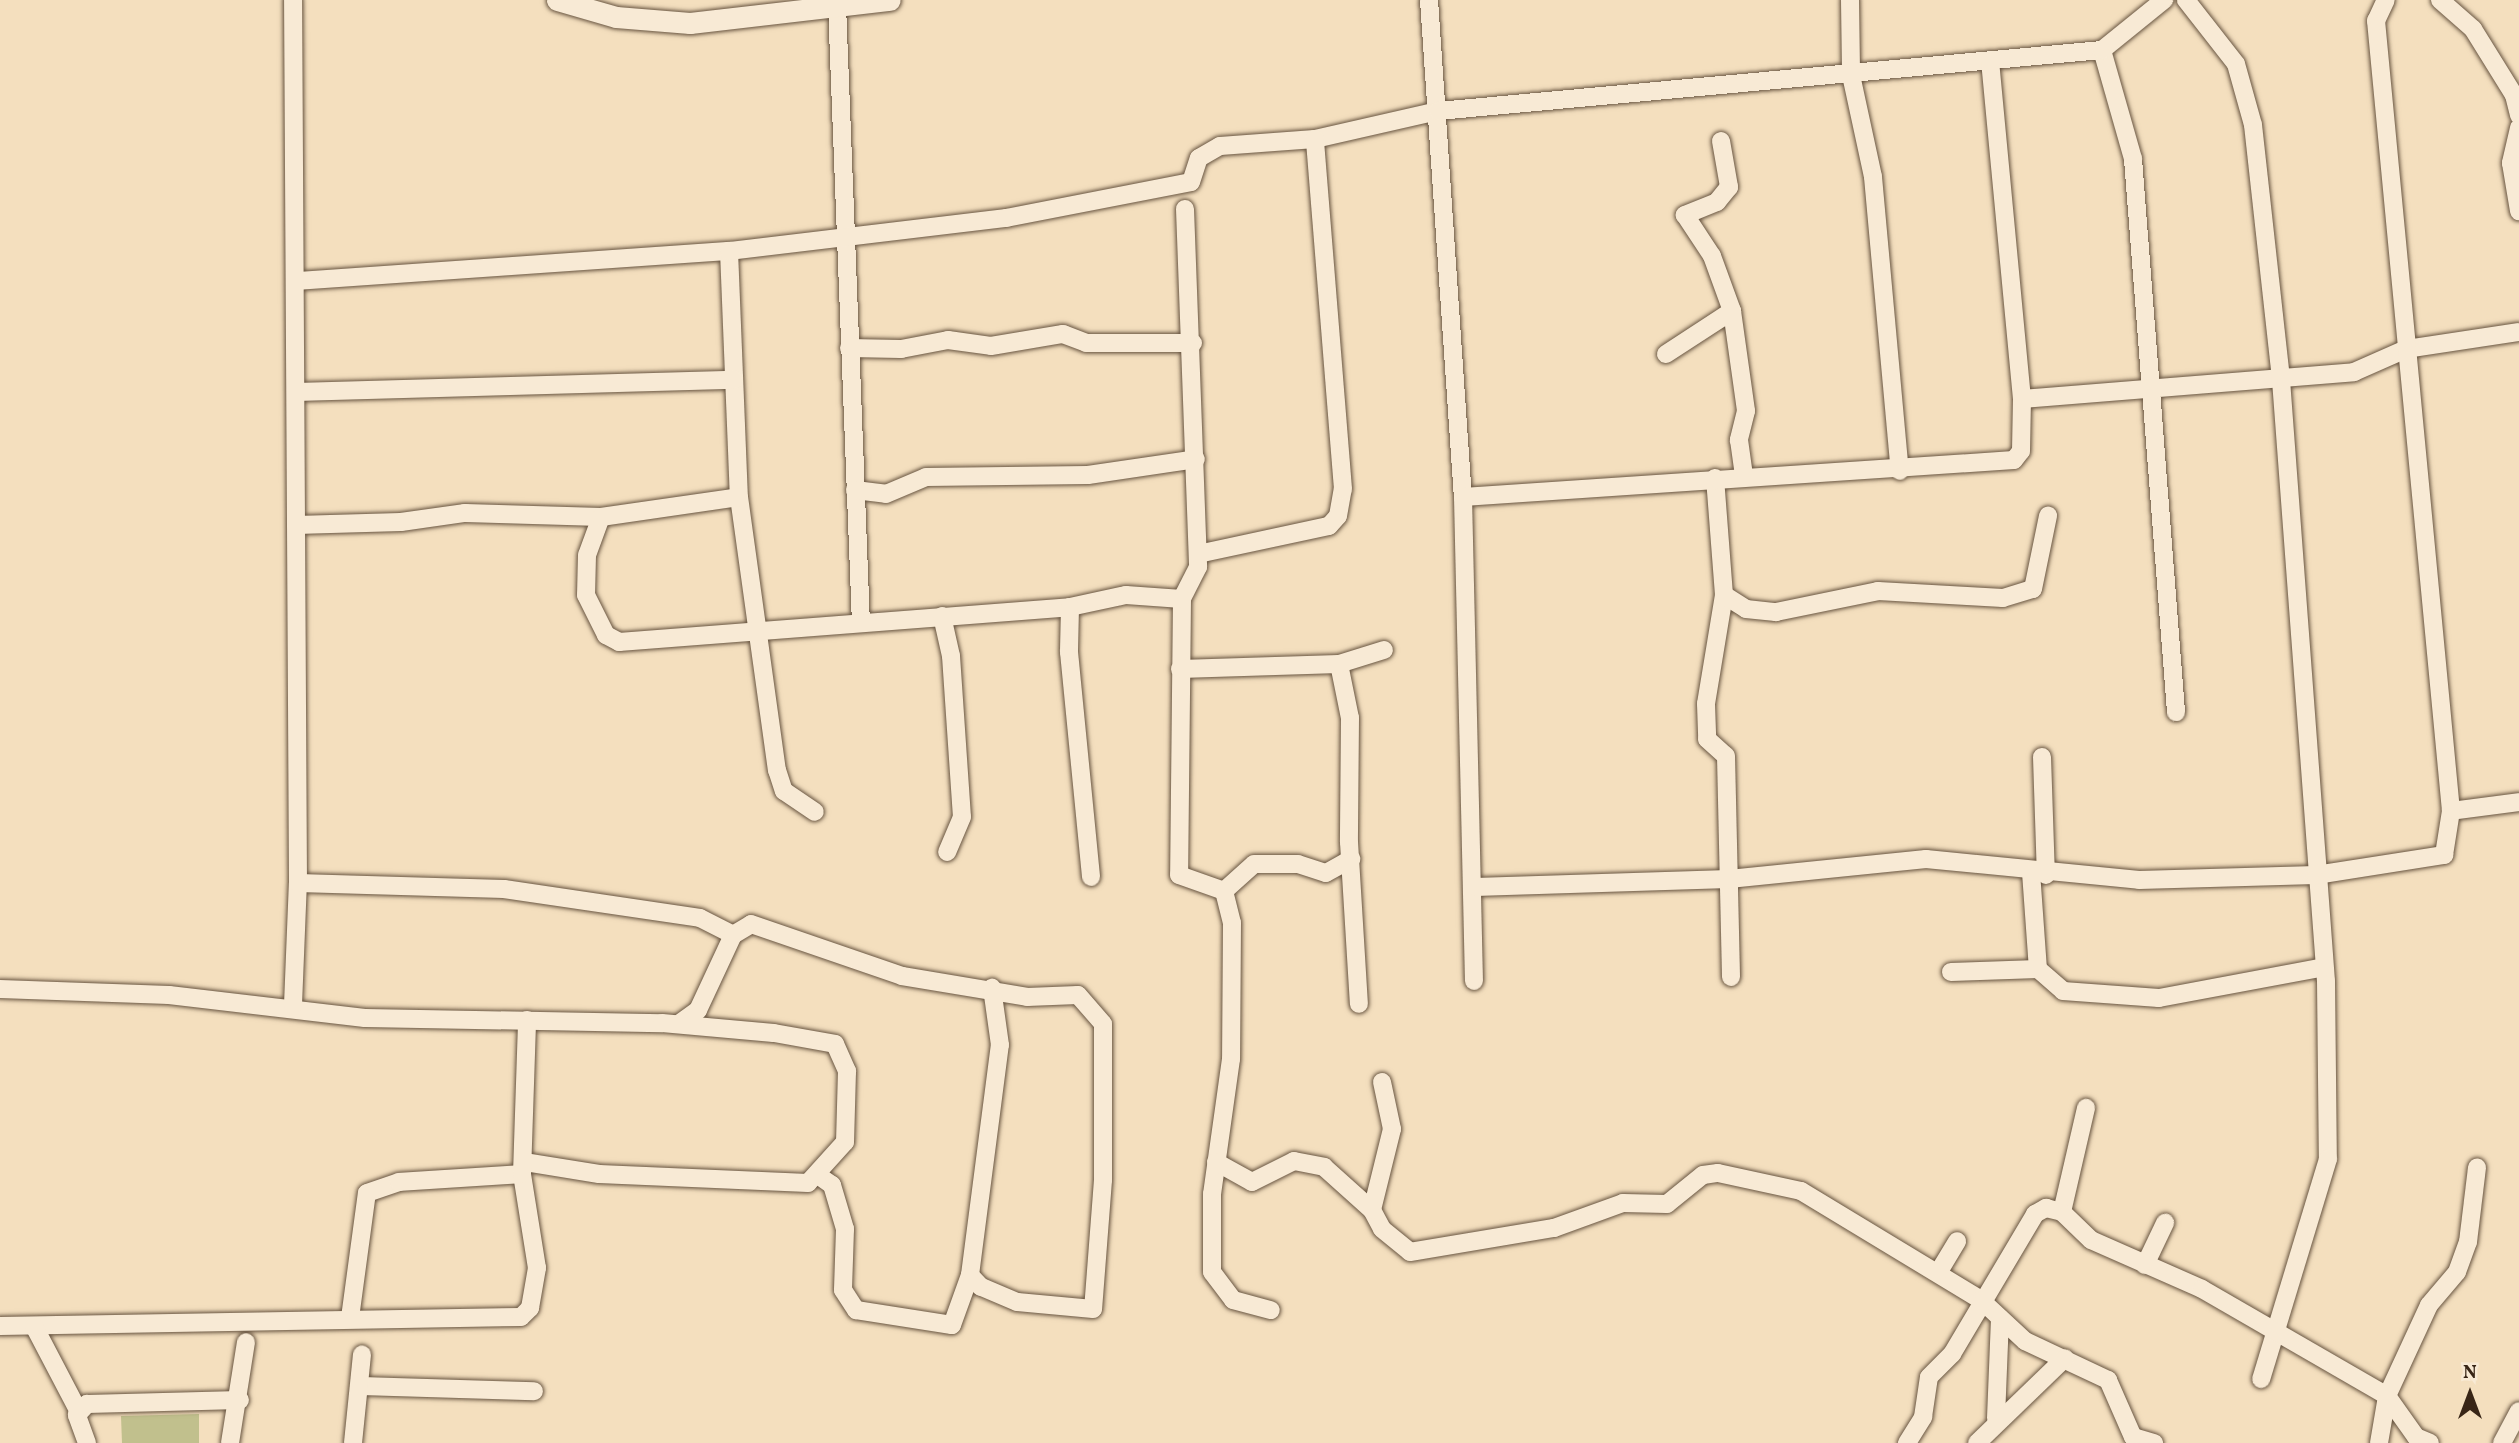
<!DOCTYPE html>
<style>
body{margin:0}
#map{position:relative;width:2519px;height:1443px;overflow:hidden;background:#f4dfbe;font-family:Vollkorn,serif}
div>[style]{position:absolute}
.green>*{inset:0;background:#c1c08d}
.roads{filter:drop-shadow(0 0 2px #675440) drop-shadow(0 0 2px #675440)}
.minor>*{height:18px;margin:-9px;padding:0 9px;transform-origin:9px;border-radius:9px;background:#f8ead5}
.tertiary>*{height:21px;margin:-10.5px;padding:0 10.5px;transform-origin:10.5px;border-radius:10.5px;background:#f8ead5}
span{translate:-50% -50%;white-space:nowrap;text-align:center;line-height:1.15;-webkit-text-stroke:6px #f8ead5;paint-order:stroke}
.north{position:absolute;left:2435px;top:1359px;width:70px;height:70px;-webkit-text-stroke:5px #f8ead5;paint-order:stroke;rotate:0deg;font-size:19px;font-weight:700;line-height:28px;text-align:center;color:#382516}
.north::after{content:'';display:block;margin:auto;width:24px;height:32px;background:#382516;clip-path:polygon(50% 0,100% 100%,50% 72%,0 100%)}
</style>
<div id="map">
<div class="green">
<i style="clip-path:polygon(199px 1414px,199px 1443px,122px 1443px,121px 1416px)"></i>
</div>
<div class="roads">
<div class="minor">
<i style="left:1429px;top:0;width:498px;rotate:86.1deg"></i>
<i style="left:1463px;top:497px;width:484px;rotate:88.7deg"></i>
<i style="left:1850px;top:0;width:75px;rotate:89.2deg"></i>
<i style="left:1851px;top:75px;width:104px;rotate:77.8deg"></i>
<i style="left:1873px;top:177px;width:295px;rotate:84.8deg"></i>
<i style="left:2186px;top:0;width:81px;rotate:52deg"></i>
<i style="left:2236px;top:64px;width:63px;rotate:74.4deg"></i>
<i style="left:2253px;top:125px;width:257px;rotate:83.7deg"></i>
<i style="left:2281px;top:380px;width:603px;rotate:85.72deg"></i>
<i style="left:2326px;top:981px;width:178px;rotate:89.4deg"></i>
<i style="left:2328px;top:1159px;width:230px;rotate:106.9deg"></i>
<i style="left:2440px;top:0;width:44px;rotate:41.3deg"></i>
<i style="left:2473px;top:29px;width:78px;rotate:58.2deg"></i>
<i style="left:2514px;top:95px;width:21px;rotate:76deg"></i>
<i style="left:837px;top:5px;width:618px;rotate:87.78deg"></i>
<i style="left:2102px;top:50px;width:113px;rotate:74.1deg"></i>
<i style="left:2133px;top:159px;width:555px;rotate:85.55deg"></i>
<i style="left:2519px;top:128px;width:36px;rotate:103deg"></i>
<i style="left:2511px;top:163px;width:49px;rotate:80.5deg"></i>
<i style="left:1721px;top:141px;width:47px;rotate:80.1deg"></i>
<i style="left:1729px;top:187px;width:19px;rotate:129deg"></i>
<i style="left:1717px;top:202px;width:35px;rotate:158deg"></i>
<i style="left:1685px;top:215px;width:49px;rotate:56.6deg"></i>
<i style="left:1712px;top:256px;width:59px;rotate:70deg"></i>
<i style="left:1732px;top:311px;width:101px;rotate:82deg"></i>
<i style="left:1746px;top:411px;width:30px;rotate:104deg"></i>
<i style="left:1739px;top:440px;width:35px;rotate:82deg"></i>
<i style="left:1185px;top:209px;width:358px;rotate:87.9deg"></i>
<i style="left:1198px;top:567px;width:36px;rotate:117deg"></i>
<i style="left:1182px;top:599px;width:276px;rotate:90.6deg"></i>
<i style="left:1179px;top:875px;width:48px;rotate:19.6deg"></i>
<i style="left:1224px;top:891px;width:40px;rotate:-42deg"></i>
<i style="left:1254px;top:864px;width:44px"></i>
<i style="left:1298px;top:864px;width:29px;rotate:18deg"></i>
<i style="left:1326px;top:873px;width:29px;rotate:-29deg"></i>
<i style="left:729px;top:251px;width:246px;rotate:87.7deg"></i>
<i style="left:739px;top:497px;width:276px;rotate:82.1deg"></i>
<i style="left:777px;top:770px;width:22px;rotate:72deg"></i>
<i style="left:784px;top:791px;width:37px;rotate:34deg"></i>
<i style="left:297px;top:281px;width:433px;rotate:-4deg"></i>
<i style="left:729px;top:251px;width:279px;rotate:-6.8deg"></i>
<i style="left:1006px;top:218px;width:188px;rotate:-11deg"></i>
<i style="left:1191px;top:182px;width:25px;rotate:-72deg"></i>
<i style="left:1199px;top:158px;width:24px;rotate:-30deg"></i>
<i style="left:1220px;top:146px;width:95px;rotate:-4.2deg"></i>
<i style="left:1315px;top:139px;width:126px;rotate:-12.8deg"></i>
<i style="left:1438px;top:111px;width:667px;rotate:-5.25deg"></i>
<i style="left:2102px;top:50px;width:80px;rotate:-38.9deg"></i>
<i style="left:849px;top:348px;width:52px;rotate:1.1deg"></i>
<i style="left:901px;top:349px;width:48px;rotate:-10.8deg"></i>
<i style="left:948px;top:340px;width:43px;rotate:7.9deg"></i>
<i style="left:991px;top:346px;width:73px;rotate:-9.5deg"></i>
<i style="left:1063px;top:334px;width:25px;rotate:21deg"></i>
<i style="left:1086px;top:343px;width:107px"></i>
<i style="left:1666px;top:354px;width:79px;rotate:-33.1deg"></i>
<i style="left:296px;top:392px;width:438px;rotate:-1.6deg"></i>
<i style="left:2022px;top:399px;width:333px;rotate:-4.6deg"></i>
<i style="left:2354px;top:372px;width:57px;rotate:-23.9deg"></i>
<i style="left:2406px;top:349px;width:114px;rotate:-8.6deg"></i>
<i style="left:1715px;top:478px;width:117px;rotate:85.6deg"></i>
<i style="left:1724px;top:595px;width:110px;rotate:99.4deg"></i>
<i style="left:1706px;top:704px;width:35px;rotate:88deg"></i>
<i style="left:1707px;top:739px;width:25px;rotate:42deg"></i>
<i style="left:1726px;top:756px;width:221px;rotate:88.7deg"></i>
<i style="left:855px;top:490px;width:31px;rotate:7deg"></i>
<i style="left:886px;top:494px;width:43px;rotate:-23deg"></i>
<i style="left:926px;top:477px;width:162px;rotate:-0.7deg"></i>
<i style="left:1088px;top:475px;width:109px;rotate:-8.4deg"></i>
<i style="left:1463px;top:497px;width:552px;rotate:-3.84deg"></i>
<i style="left:2014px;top:460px;width:11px;rotate:-52deg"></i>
<i style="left:2021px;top:451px;width:52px;rotate:-88.9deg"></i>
<i style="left:2022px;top:399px;width:340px;rotate:-95.4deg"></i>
<i style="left:601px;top:517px;width:40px;rotate:110.2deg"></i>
<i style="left:587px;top:555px;width:40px;rotate:91.4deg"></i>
<i style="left:586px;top:595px;width:45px;rotate:63.4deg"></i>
<i style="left:606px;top:635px;width:15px;rotate:28deg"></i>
<i style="left:619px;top:642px;width:452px;rotate:-4.4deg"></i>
<i style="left:1070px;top:607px;width:57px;rotate:-12.1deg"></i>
<i style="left:1126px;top:595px;width:56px;rotate:4.1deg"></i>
<i style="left:296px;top:525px;width:105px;rotate:-1.6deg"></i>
<i style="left:401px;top:522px;width:65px;rotate:-8deg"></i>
<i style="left:465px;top:513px;width:136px;rotate:1.7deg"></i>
<i style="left:601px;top:517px;width:139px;rotate:-8.2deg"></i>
<i style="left:1198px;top:554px;width:134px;rotate:-12.1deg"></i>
<i style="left:1329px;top:526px;width:13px;rotate:-48deg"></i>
<i style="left:1338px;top:516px;width:27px;rotate:-80deg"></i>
<i style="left:1343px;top:489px;width:351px;rotate:-94.6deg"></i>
<i style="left:1724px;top:595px;width:26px;rotate:32deg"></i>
<i style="left:1746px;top:609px;width:30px;rotate:6deg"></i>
<i style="left:1776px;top:612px;width:104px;rotate:-11.6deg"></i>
<i style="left:1878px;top:591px;width:125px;rotate:3.2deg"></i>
<i style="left:2003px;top:598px;width:31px;rotate:-17deg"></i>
<i style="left:2033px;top:589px;width:75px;rotate:-78.4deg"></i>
<i style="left:1070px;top:607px;width:45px;rotate:91.3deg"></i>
<i style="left:1069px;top:652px;width:226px;rotate:84.4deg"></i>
<i style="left:942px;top:616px;width:41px;rotate:77.3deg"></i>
<i style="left:951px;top:656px;width:161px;rotate:86.1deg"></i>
<i style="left:962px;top:817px;width:38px;rotate:113deg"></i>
<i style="left:1339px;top:664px;width:55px;rotate:78.5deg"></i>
<i style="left:1350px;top:718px;width:124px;rotate:90.5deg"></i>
<i style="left:1349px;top:842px;width:162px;rotate:86.5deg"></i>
<i style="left:1180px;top:669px;width:159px;rotate:-1.8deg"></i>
<i style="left:1339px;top:664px;width:47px;rotate:-17.3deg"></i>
<i style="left:2042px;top:757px;width:118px;rotate:88.1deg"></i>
<i style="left:2451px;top:811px;width:69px;rotate:-7.5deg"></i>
<i style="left:2031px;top:872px;width:97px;rotate:85.9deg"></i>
<i style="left:2038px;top:969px;width:33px;rotate:41deg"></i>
<i style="left:2063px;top:991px;width:96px;rotate:4.2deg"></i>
<i style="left:2159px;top:998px;width:168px;rotate:-10.6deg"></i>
<i style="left:298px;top:883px;width:206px;rotate:1.7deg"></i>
<i style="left:504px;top:889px;width:198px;rotate:8.4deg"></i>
<i style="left:700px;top:918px;width:37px;rotate:27deg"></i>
<i style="left:733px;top:935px;width:83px;rotate:115deg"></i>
<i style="left:698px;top:1010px;width:24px;rotate:144deg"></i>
<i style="left:1475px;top:887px;width:254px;rotate:-1.8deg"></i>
<i style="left:1729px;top:879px;width:198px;rotate:-5.8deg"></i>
<i style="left:1926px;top:859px;width:214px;rotate:5.6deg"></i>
<i style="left:2139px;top:880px;width:177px;rotate:-1.6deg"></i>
<i style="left:2316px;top:875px;width:130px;rotate:-8.9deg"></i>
<i style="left:2444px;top:855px;width:45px;rotate:-81deg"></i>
<i style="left:2451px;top:811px;width:794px;rotate:-95.42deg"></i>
<i style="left:2376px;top:21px;width:23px;rotate:-65deg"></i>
<i style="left:1224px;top:891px;width:33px;rotate:76deg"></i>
<i style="left:1232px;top:923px;width:136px;rotate:90.4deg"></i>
<i style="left:1231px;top:1059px;width:136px;rotate:98deg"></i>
<i style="left:1212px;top:1194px;width:78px;rotate:90deg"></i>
<i style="left:1212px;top:1272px;width:35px;rotate:53deg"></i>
<i style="left:1233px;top:1300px;width:39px;rotate:15deg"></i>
<i style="left:733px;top:935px;width:21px;rotate:-31deg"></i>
<i style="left:751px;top:924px;width:160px;rotate:19deg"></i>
<i style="left:902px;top:976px;width:127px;rotate:9.5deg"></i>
<i style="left:1027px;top:997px;width:51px;rotate:-2.2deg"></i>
<i style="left:1078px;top:995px;width:38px;rotate:49deg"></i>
<i style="left:1103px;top:1024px;width:156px;rotate:90deg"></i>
<i style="left:1103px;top:1180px;width:129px;rotate:94.4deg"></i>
<i style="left:1093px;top:1309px;width:76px;rotate:-174.7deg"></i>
<i style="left:1017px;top:1302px;width:39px;rotate:-157deg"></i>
<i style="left:981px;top:1287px;width:16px;rotate:-133deg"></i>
<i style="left:1951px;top:972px;width:87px;rotate:-2deg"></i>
<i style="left:0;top:989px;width:169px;rotate:2deg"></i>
<i style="left:169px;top:995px;width:197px;rotate:6.7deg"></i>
<i style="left:365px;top:1018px;width:297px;rotate:1deg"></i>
<i style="left:662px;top:1023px;width:112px;rotate:5.1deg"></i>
<i style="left:774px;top:1033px;width:62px;rotate:10.2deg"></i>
<i style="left:835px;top:1044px;width:30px;rotate:66deg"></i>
<i style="left:847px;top:1071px;width:71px;rotate:91.6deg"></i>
<i style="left:845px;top:1142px;width:55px;rotate:132.1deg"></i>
<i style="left:808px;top:1183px;width:209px;rotate:-177.5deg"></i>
<i style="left:599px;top:1174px;width:76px;rotate:-170.9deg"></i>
<i style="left:293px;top:1005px;width:122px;rotate:-87.7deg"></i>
<i style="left:298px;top:883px;width:883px;rotate:-90.32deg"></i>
<i style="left:1382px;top:1082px;width:48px;rotate:78deg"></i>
<i style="left:1392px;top:1129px;width:83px;rotate:103.9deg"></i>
<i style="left:1372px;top:1210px;width:21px;rotate:62deg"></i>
<i style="left:1382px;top:1229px;width:36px;rotate:39deg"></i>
<i style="left:1410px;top:1252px;width:146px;rotate:-9.5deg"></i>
<i style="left:1554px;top:1228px;width:73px;rotate:-19.9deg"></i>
<i style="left:1623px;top:1203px;width:44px;rotate:1.3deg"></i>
<i style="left:1667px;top:1204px;width:46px;rotate:-38.9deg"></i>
<i style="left:1703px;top:1175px;width:15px;rotate:-8deg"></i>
<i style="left:1718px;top:1173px;width:85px;rotate:12.2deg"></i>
<i style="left:1801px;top:1191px;width:210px;rotate:31.2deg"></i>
<i style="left:1981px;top:1300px;width:60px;rotate:43deg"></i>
<i style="left:2025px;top:1341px;width:92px;rotate:25.2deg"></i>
<i style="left:2108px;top:1380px;width:62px;rotate:66.3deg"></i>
<i style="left:2133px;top:1437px;width:22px;rotate:16deg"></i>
<i style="left:1216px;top:1162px;width:41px;rotate:29.1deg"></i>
<i style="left:1252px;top:1182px;width:47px;rotate:-26.6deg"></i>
<i style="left:1294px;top:1161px;width:31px;rotate:11deg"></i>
<i style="left:1324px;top:1167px;width:64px;rotate:41.9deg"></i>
<i style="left:819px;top:1176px;width:16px;rotate:35deg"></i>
<i style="left:832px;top:1185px;width:46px;rotate:73.5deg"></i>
<i style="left:845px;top:1229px;width:61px;rotate:91.9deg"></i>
<i style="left:843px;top:1290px;width:24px;rotate:57deg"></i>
<i style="left:856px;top:1310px;width:97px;rotate:8.9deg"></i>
<i style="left:952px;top:1325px;width:53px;rotate:-70.2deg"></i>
<i style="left:970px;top:1275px;width:232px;rotate:-82.6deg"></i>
<i style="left:1000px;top:1045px;width:58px;rotate:-98deg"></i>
<i style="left:2062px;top:1212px;width:107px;rotate:-77deg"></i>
<i style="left:2145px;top:1265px;width:47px;rotate:-64.5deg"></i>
<i style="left:1938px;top:1273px;width:37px;rotate:-59deg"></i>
<i style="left:350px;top:1318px;width:126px;rotate:-82.3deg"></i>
<i style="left:367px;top:1193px;width:34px;rotate:-19deg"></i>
<i style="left:399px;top:1182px;width:123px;rotate:-3.7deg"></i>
<i style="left:0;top:1326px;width:521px;rotate:-0.99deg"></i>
<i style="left:521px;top:1317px;width:13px;rotate:-45deg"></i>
<i style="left:530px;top:1308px;width:41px;rotate:-80.1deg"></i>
<i style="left:537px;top:1268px;width:95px;rotate:-99.1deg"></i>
<i style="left:522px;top:1174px;width:154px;rotate:-88.1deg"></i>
<i style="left:34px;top:1326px;width:95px;rotate:62.4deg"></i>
<i style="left:361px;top:1386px;width:173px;rotate:1.7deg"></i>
<i style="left:1996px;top:1418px;width:100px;rotate:-87.7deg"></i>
<i style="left:87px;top:1443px;width:30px;rotate:-110deg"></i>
<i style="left:77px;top:1415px;width:15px;rotate:-48deg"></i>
<i style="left:87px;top:1404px;width:153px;rotate:-1.5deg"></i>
<i style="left:230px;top:1443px;width:102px;rotate:-81deg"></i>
<i style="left:353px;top:1443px;width:89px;rotate:-84.2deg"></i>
<i style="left:1907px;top:1443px;width:31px;rotate:-58deg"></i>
<i style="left:1923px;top:1417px;width:40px;rotate:-81.5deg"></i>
<i style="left:1929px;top:1377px;width:33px;rotate:-45deg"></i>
<i style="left:1952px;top:1354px;width:163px;rotate:-59.3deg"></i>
<i style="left:2035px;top:1214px;width:13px;rotate:-29deg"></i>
<i style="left:2046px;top:1208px;width:16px;rotate:14deg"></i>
<i style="left:2062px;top:1212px;width:40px;rotate:44deg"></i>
<i style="left:2091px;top:1240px;width:121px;rotate:23.8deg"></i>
<i style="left:2202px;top:1289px;width:214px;rotate:30deg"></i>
<i style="left:2387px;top:1396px;width:50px;rotate:54.7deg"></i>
<i style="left:2416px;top:1437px;width:15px;rotate:23deg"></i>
<i style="left:1977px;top:1443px;width:122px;rotate:-44deg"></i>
<i style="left:2379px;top:1443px;width:48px;rotate:-80.3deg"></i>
<i style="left:2387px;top:1396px;width:100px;rotate:-65.2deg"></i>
<i style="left:2429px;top:1305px;width:43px;rotate:-49.7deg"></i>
<i style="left:2457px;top:1272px;width:32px;rotate:-70deg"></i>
<i style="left:2468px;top:1242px;width:75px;rotate:-83.1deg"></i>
<i style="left:2502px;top:1443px;width:36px;rotate:-62deg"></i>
</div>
<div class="tertiary">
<i style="left:557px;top:0;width:61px;rotate:16.1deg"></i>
<i style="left:616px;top:17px;width:74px;rotate:4.6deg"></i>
<i style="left:690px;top:23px;width:201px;rotate:-6.6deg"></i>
</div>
</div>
<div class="north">N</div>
</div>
